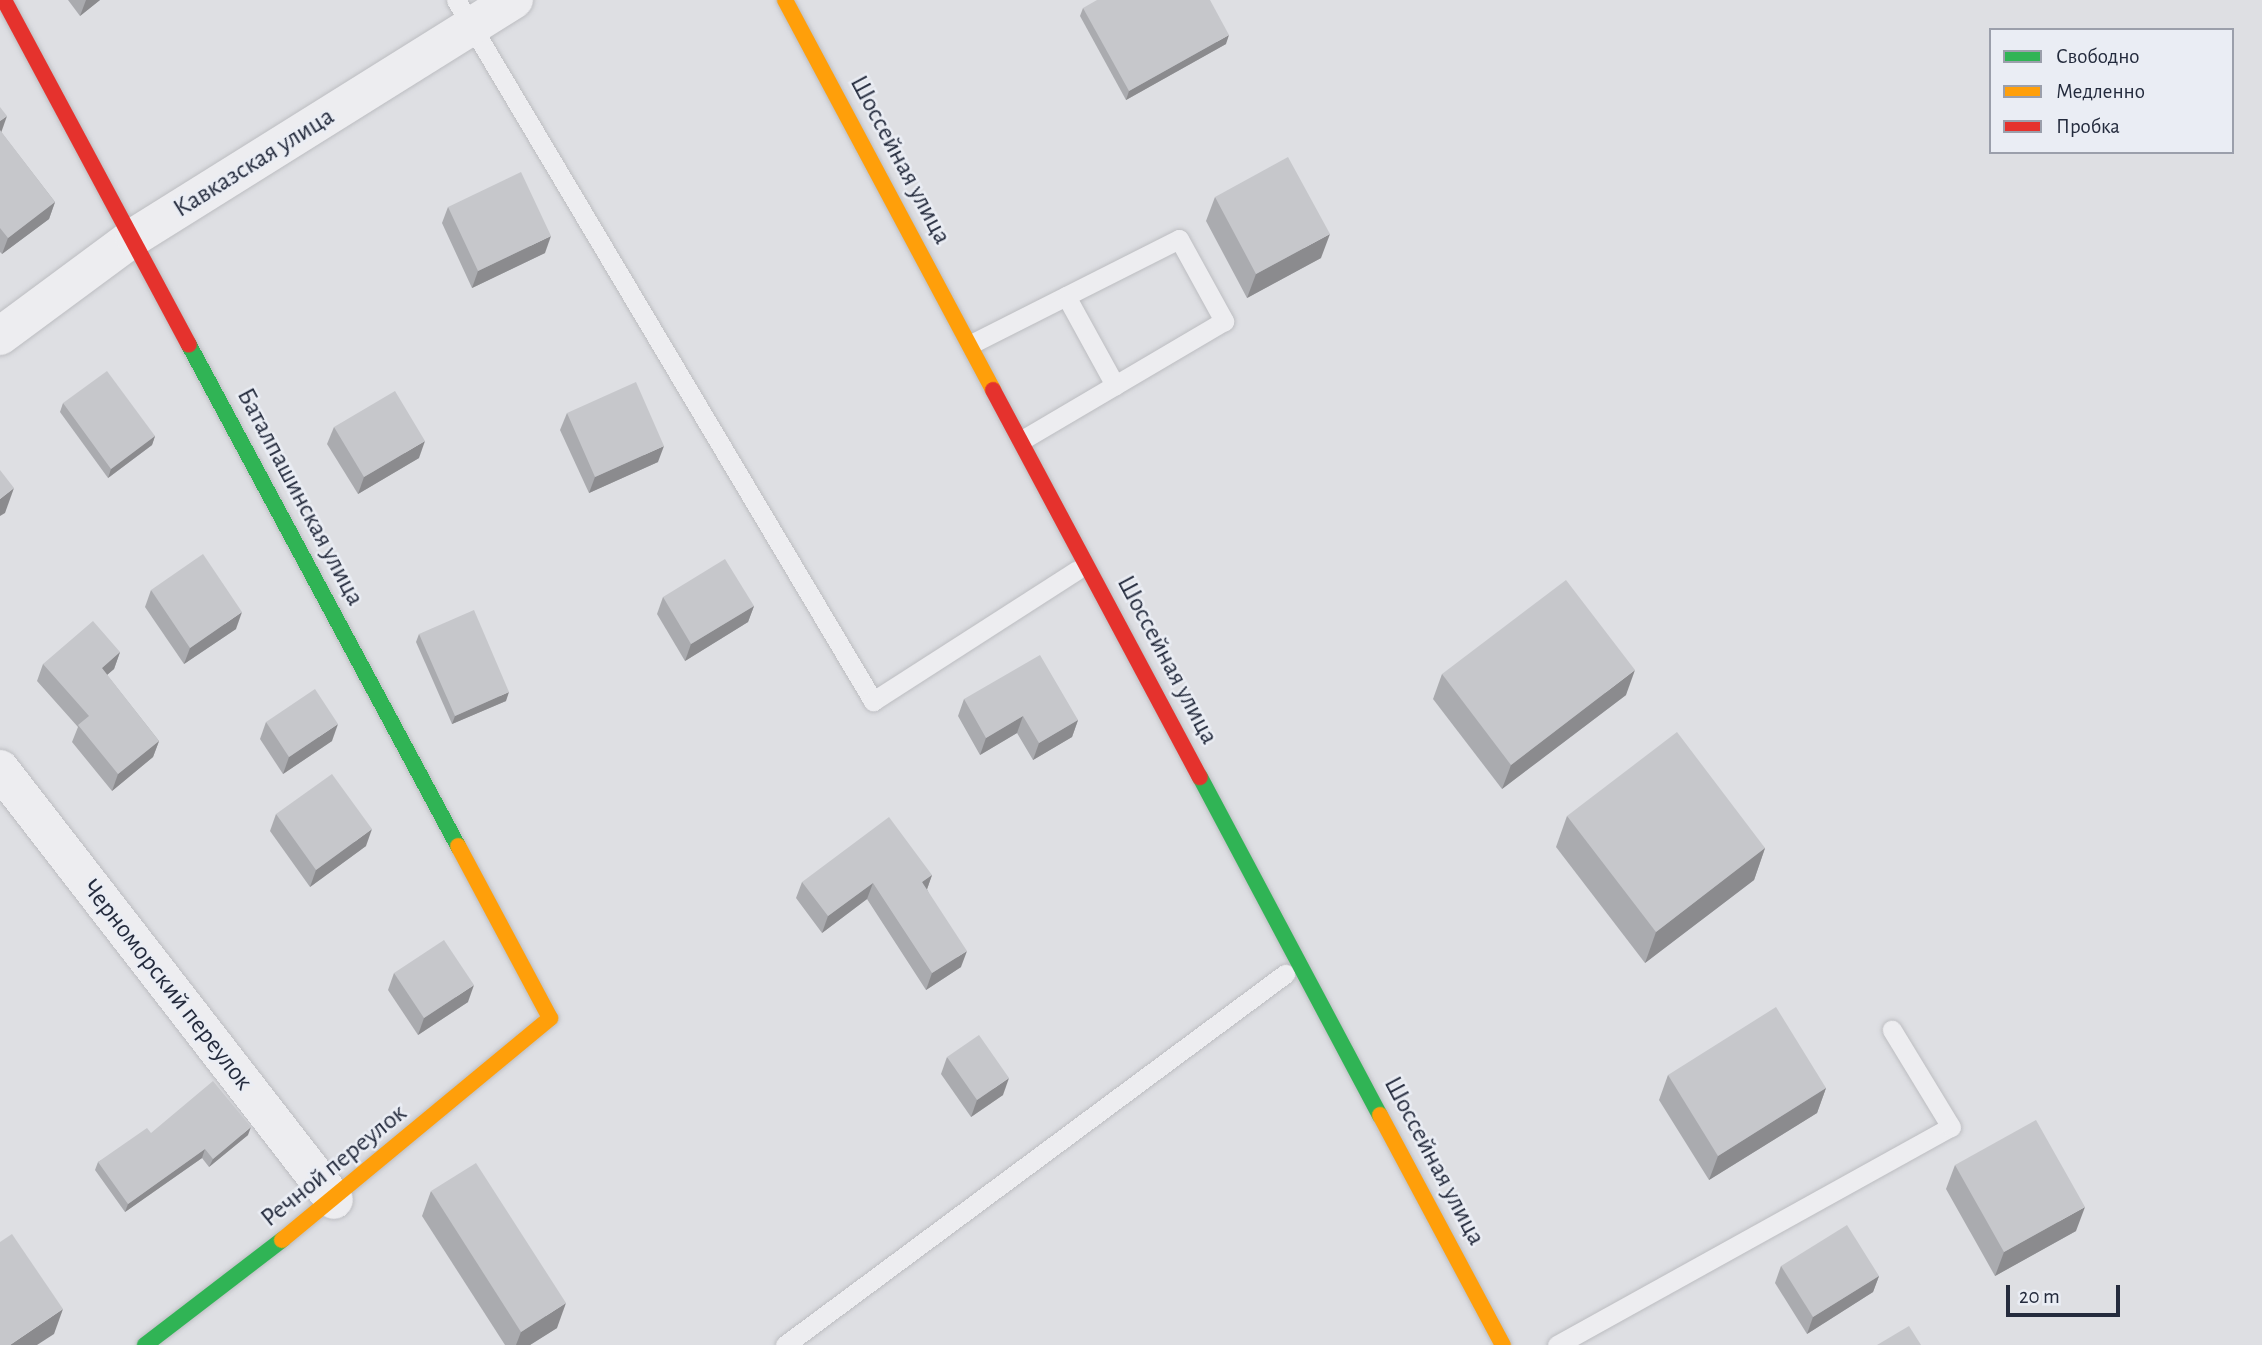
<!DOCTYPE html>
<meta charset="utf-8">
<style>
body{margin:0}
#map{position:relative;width:2262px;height:1345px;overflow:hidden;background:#dedfe3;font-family:"Alegreya Sans",sans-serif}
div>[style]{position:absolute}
.roads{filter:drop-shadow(0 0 2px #bcbdc1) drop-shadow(0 0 2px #bcbdc1)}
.lane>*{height:19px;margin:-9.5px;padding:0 9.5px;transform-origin:9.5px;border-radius:9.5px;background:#ededf0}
.street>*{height:38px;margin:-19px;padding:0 19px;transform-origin:19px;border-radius:19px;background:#ededf0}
.fast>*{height:16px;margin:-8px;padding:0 8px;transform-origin:8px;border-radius:8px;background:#30b455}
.slow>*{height:16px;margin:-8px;padding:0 8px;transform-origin:8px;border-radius:8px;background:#ff9f0a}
.jam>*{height:16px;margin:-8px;padding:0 8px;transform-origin:8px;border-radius:8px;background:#e5322d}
.wall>*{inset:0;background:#aaabaf}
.shaded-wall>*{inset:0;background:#8b8b8e}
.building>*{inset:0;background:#c6c7cb}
span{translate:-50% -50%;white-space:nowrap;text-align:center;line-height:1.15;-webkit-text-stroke:5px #eaedf4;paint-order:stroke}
.street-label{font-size:26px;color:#242b3d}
.legend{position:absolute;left:1989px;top:28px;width:245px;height:126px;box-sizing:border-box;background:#eaedf4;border:2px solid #9b9fab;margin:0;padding:9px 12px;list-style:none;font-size:21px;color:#242b3d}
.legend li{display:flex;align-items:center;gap:14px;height:35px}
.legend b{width:35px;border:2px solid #9b9fab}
.scale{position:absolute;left:2006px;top:1285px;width:114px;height:32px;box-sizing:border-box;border:4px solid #242b3d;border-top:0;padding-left:9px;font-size:21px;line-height:24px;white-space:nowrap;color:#242b3d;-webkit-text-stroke:5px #eaedf4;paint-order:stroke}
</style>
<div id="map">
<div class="roads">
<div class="lane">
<i style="left:456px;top:0;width:816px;rotate:59.25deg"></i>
<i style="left:873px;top:701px;width:242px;rotate:-32.7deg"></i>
<i style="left:1066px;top:296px;width:102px;rotate:61.2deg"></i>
<i style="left:971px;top:344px;width:233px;rotate:-26.8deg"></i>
<i style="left:1179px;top:239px;width:94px;rotate:61.2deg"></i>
<i style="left:1224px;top:321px;width:234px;rotate:149.5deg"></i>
<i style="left:785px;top:1345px;width:623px;rotate:-36.58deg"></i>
<i style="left:1557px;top:1345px;width:450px;rotate:-29deg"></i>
<i style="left:1951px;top:1127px;width:114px;rotate:-121.3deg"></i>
</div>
<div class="street">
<i style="left:0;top:336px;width:167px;rotate:-36.5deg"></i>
<i style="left:134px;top:237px;width:448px;rotate:-32deg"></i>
<i style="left:0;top:769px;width:545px;rotate:52.23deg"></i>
</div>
<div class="fast">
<i style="left:189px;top:345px;width:569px;rotate:61.77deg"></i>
<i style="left:1200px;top:777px;width:383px;rotate:62deg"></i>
<i style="left:145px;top:1345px;width:173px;rotate:-37.5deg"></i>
</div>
<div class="slow">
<i style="left:785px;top:0;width:442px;rotate:61.9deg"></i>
<i style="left:1380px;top:1115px;width:261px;rotate:61.9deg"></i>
<i style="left:282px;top:1240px;width:348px;rotate:-39.6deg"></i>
<i style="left:550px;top:1018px;width:195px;rotate:-118.1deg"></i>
</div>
<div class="jam">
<i style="left:4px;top:0;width:391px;rotate:61.8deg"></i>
<i style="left:993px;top:390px;width:439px;rotate:61.9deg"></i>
</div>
</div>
<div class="wall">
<i style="clip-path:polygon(68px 0,100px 0,80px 16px)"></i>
<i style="clip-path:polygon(1083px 8px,1226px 44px,1126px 100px,1080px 16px)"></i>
<i style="clip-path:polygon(0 107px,1px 132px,55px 202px,49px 219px,2px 254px,0 252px)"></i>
<i style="clip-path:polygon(1215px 197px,1321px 258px,1247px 298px,1206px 221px)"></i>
<i style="clip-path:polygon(448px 207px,545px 253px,472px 288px,442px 223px)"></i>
<i style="clip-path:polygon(63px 403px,155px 436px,152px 445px,108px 478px,60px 412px)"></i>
<i style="clip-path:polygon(567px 413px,658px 462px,589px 493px,560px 430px)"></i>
<i style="clip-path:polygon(334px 427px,419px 458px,358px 494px,327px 444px)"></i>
<i style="clip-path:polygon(151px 590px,236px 629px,184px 664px,145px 607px)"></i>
<i style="clip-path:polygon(663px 597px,754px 606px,748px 622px,685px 661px,657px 614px)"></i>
<i style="clip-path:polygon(419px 634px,506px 701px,452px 724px,416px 642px)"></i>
<i style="clip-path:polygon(120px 652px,114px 669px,107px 675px,159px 741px,153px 757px,112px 791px,72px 742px,78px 727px,37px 681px,43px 664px)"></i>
<i style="clip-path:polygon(1442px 674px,1626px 695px,1502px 789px,1433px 699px)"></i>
<i style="clip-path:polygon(964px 699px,1078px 720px,1072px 737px,1033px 760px,1017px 733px,980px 755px,958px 716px)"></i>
<i style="clip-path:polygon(266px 722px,332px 741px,283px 774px,260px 739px)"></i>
<i style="clip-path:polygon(276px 814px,366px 846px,310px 887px,270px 831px)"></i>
<i style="clip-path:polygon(1567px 816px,1765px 848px,1754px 880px,1645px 963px,1556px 847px)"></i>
<i style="clip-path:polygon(932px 875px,927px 889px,961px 967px,926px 990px,867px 899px,822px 933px,796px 898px,802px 882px)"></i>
<i style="clip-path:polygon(394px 973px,468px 1002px,418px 1035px,388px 990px)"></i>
<i style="clip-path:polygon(947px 1057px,1003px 1095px,971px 1117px,941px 1074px)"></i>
<i style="clip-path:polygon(1668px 1075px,1826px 1088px,1817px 1113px,1709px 1180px,1659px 1100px)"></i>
<i style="clip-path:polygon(151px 1133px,248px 1135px,209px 1167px,202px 1158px,125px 1212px,95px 1170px,98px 1162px)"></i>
<i style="clip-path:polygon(1955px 1165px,2076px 1231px,1995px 1276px,1946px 1189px)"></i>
<i style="clip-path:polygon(431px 1191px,557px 1328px,530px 1345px,505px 1345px,422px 1216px)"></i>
<i style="clip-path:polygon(1781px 1266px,1879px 1276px,1873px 1292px,1807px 1334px,1775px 1283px)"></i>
</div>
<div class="shaded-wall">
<i style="clip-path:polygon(86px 0,100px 0,80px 16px)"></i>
<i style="clip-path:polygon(1229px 35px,1226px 44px,1126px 100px,1129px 91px)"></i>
<i style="clip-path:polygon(7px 116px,1px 133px,0 133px,0 121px)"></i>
<i style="clip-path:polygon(55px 202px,49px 219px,2px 254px,8px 238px)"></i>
<i style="clip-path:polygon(1330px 234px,1321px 258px,1247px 298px,1256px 274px)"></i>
<i style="clip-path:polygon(551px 236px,545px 253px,472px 288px,478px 271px)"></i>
<i style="clip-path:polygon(155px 436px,152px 445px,108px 478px,111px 469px)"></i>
<i style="clip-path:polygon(425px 441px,419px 458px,358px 494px,364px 477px)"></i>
<i style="clip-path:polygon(664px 446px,658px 462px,589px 493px,595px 477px)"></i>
<i style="clip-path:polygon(14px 488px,5px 513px,0 516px,0 499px)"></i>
<i style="clip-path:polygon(754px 606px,748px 622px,685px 661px,691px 644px)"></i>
<i style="clip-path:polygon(242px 612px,236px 629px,184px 664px,190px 648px)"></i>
<i style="clip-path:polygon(120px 652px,114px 669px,95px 685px,102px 668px)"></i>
<i style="clip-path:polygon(1635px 670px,1626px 695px,1502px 789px,1511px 765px)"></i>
<i style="clip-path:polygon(509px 692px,506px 701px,452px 724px,455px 716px)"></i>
<i style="clip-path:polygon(1023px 716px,1017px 733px,980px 755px,986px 738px)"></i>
<i style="clip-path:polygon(1078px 720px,1072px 737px,1033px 760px,1039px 743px)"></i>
<i style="clip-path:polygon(338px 724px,332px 741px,283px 774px,289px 757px)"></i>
<i style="clip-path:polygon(159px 741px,153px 757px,112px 791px,118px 774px)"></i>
<i style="clip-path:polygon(372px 829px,366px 846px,310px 887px,316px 870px)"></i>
<i style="clip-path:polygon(1765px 848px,1754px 880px,1645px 963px,1656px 932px)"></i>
<i style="clip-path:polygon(932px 875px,926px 892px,922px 882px)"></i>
<i style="clip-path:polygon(873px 883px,867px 899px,822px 933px,828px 916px)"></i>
<i style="clip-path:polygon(967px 951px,961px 967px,926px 990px,932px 973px)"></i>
<i style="clip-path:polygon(474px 985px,468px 1002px,418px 1035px,424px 1018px)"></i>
<i style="clip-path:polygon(1009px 1078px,1003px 1095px,971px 1117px,977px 1100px)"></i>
<i style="clip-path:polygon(1826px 1088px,1817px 1113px,1709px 1180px,1718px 1156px)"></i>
<i style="clip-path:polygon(251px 1127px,248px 1135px,209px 1167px,213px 1159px)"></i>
<i style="clip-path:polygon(205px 1149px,202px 1158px,125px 1212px,128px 1204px)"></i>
<i style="clip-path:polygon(2085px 1207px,2076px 1231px,1995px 1276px,2004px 1252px)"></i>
<i style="clip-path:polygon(1879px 1276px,1873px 1292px,1807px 1334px,1813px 1317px)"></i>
<i style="clip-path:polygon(566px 1303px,557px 1328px,530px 1345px,516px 1345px,521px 1332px)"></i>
<i style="clip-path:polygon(63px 1309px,54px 1334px,37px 1345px,10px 1345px)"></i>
</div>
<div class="building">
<i style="clip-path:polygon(1097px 0,1210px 0,1229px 35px,1129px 91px,1083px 8px)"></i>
<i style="clip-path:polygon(0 107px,7px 116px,0 121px)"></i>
<i style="clip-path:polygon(0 130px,55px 202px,8px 238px,0 228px)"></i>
<i style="clip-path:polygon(1288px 157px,1330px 234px,1256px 274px,1215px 197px)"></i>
<i style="clip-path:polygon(521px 172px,551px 236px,478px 271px,448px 207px)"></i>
<i style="clip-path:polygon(107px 371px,155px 436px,111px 469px,63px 403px)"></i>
<i style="clip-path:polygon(636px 382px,664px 446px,595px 477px,567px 413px)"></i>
<i style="clip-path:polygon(395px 391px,425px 441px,364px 477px,334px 427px)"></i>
<i style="clip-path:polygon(0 470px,14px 488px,0 499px)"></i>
<i style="clip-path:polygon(203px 554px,242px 612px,190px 648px,151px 590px)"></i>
<i style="clip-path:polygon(725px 559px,754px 606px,691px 644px,663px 597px)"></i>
<i style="clip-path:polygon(1566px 580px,1635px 670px,1511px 765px,1442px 674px)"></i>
<i style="clip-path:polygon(474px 610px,509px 692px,455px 716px,419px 634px)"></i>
<i style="clip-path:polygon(93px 621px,120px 652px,102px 668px,159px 741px,118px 774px,78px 725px,89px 716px,43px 664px)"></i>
<i style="clip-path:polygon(1040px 655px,1078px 720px,1039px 743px,1023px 716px,986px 738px,964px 699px)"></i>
<i style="clip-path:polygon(315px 689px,338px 724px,289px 757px,266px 722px)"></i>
<i style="clip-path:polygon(1677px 732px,1765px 848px,1656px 932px,1567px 816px)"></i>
<i style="clip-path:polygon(332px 774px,372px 829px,316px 870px,276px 814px)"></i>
<i style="clip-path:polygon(889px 817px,932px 875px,922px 882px,967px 951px,932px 973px,873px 883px,828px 916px,802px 882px)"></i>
<i style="clip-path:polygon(444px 940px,474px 985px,424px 1018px,394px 973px)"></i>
<i style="clip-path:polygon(1776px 1007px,1826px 1088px,1718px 1156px,1668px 1075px)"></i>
<i style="clip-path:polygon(979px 1035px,1009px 1078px,977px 1100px,947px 1057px)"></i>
<i style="clip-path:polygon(213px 1081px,251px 1127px,213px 1159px,205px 1149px,128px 1204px,98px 1162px,147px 1128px,151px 1133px)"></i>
<i style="clip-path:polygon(2036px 1120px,2085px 1207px,2004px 1252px,1955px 1165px)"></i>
<i style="clip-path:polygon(476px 1163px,566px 1303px,521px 1332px,431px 1191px)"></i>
<i style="clip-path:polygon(1847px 1225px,1879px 1276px,1813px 1317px,1781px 1266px)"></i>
<i style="clip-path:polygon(12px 1234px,63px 1309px,10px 1345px,0 1345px,0 1242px)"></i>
<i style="clip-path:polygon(1909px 1326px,1921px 1345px,1877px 1345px)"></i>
</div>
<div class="street-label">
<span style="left:900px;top:160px;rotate:62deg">Шоссейная улица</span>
<span style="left:254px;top:163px;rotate:-32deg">Кавказская улица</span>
<span style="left:300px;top:497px;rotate:62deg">Баталпашинская улица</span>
<span style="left:1167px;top:660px;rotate:62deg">Шоссейная улица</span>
<span style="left:167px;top:985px;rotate:52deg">Черноморский переулок</span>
<span style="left:1434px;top:1161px;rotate:62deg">Шоссейная улица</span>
<span style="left:334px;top:1166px;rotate:-39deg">Речной переулок</span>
</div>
<ul class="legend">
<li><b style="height:9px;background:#30b455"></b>Свободно</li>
<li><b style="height:9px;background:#ff9f0a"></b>Медленно</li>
<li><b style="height:9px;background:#e5322d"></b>Пробка</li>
</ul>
<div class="scale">20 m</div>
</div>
